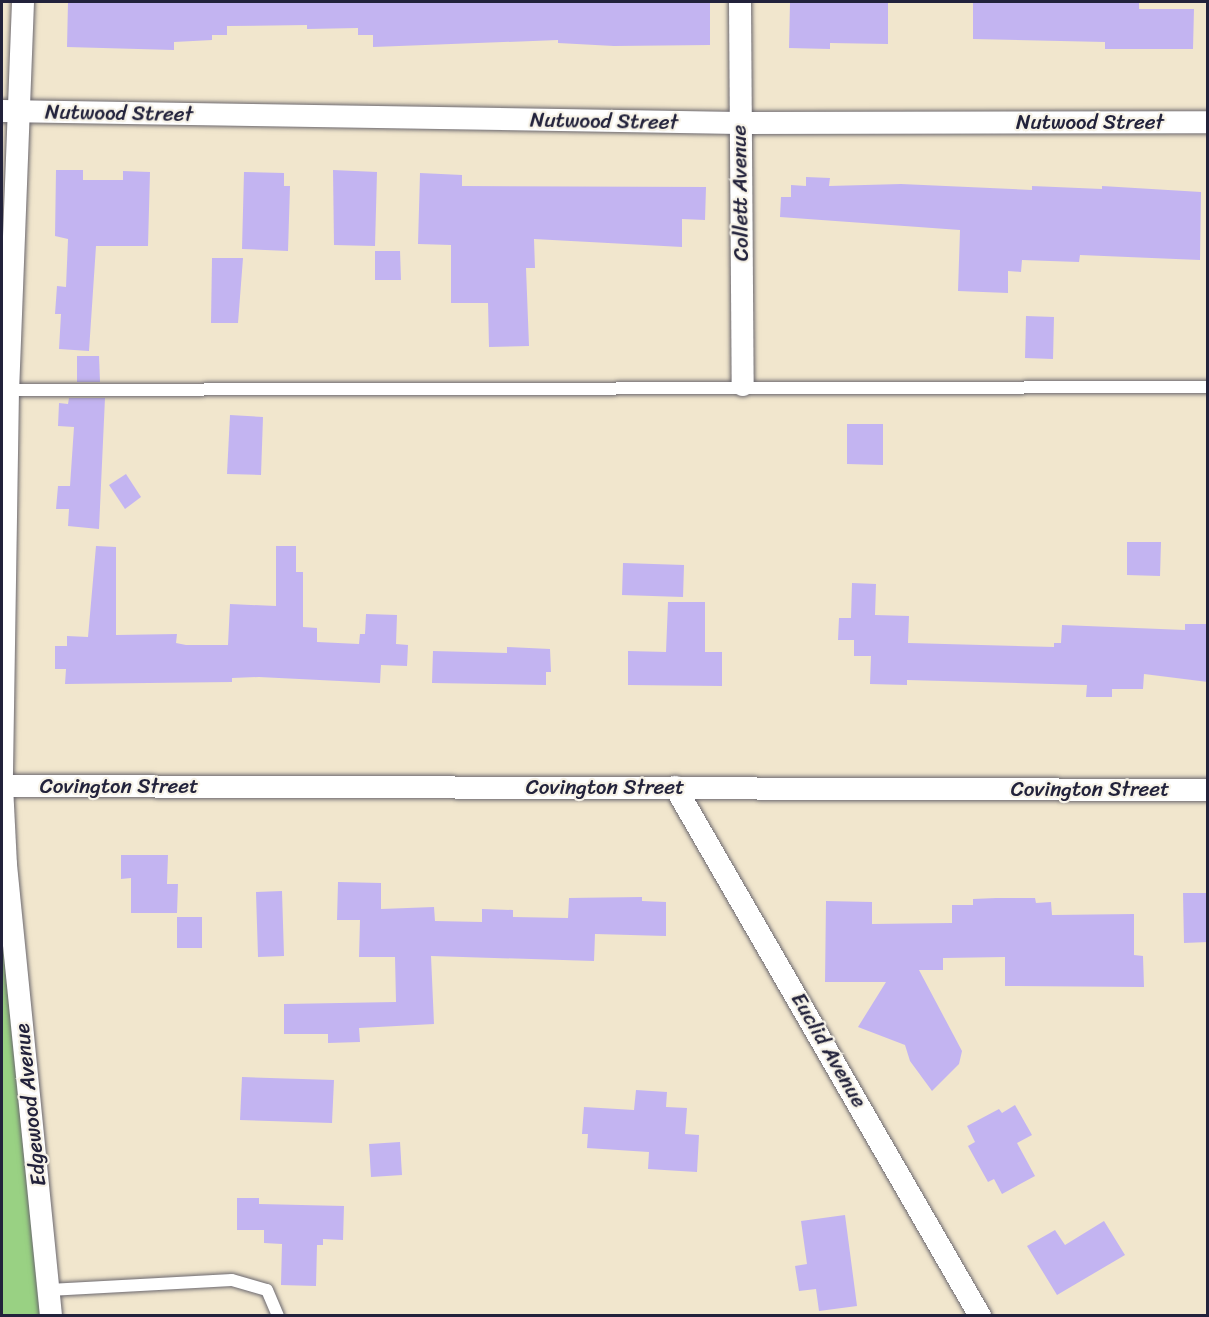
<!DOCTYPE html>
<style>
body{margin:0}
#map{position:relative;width:1209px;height:1317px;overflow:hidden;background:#f1e6cd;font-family:Sriracha,sans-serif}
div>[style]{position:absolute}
.green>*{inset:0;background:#99d183}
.building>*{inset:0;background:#c3b4f1}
.roads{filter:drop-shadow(0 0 2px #6a676e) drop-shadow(0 0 2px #6a676e)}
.service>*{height:12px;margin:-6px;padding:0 6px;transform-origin:6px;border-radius:6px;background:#fff}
.minor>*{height:22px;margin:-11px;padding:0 11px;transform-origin:11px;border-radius:11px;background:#fff}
span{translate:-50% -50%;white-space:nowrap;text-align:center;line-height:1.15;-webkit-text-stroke:4.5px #f7f3e8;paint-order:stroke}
.street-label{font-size:21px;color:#22223b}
.frame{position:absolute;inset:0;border:3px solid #22223b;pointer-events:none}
</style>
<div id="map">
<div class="green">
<i style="clip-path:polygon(2px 786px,47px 1315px,2px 1316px)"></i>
</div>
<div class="building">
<i style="clip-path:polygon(68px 2px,710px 2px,710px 45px,614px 46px,558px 43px,558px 40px,373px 47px,373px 35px,358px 35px,358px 28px,307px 29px,307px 25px,227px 26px,227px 35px,212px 35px,212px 40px,174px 42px,174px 50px,67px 47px)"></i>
<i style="clip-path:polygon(790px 2px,888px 2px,888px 44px,830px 43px,830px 49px,789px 48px)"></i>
<i style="clip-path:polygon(973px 2px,1139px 2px,1139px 9px,1194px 9px,1193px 49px,1105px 49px,1105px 42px,973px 39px)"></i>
<i style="clip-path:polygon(56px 170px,83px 170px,83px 180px,123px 180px,123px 171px,150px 172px,148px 246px,96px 246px,89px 351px,59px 349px,61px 314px,55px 314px,57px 286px,66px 287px,68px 239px,55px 236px)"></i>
<i style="clip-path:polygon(333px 170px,377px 172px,375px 246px,334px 245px)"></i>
<i style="clip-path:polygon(244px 172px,284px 173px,284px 186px,290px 186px,288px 251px,242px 249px)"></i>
<i style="clip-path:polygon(420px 173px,462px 175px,462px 186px,706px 187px,705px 220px,682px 219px,682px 247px,534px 239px,535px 268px,526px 268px,529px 346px,489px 347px,488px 303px,451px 303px,451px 245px,418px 244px)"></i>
<i style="clip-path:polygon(806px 177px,830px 178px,829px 186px,901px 184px,1032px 190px,1032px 186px,1102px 189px,1102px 186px,1201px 192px,1200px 260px,1080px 255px,1079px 262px,1022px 260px,1021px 272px,1008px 271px,1008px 293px,958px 291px,960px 230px,780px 217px,781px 197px,791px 197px,791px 185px,806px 186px)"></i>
<i style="clip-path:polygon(375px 251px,400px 251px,401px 280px,375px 280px)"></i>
<i style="clip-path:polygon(212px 258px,243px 258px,238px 323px,211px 323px)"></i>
<i style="clip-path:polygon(1026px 316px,1054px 317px,1053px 359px,1025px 358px)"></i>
<i style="clip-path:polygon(77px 356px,99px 356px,100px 382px,77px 382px)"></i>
<i style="clip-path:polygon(69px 398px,105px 398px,99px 529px,68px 526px,69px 509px,56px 509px,58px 486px,70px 486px,74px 427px,58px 426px,59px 403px,68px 404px)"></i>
<i style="clip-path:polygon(230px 415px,263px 417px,261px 475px,227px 474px)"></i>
<i style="clip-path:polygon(847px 424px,883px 424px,883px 465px,847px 464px)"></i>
<i style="clip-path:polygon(126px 474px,141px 497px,125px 509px,109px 485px)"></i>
<i style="clip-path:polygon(1127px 542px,1161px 542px,1160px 576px,1127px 575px)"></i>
<i style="clip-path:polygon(96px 546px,116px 547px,116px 635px,177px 634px,176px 643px,186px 645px,228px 645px,230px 604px,276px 606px,276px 546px,296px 546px,296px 572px,303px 572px,303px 627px,317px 628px,317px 642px,359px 644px,360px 634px,365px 634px,366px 614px,397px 615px,396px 644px,408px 645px,407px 666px,381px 665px,380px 683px,259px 677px,232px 678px,232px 682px,65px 684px,66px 669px,55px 669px,55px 646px,67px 646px,67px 636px,88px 637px)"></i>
<i style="clip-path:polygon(623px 563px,684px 565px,683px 597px,622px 595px)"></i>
<i style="clip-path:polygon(852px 583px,876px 584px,875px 615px,909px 616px,908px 643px,1054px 647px,1054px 643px,1061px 643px,1062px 625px,1185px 630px,1185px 624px,1208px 624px,1208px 682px,1144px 674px,1143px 689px,1112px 689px,1112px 697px,1086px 697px,1087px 685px,907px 680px,907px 685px,870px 684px,871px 656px,854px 656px,854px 640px,838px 640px,839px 618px,851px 618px)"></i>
<i style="clip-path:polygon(668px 602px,705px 602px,705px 652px,722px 652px,722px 686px,628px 685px,628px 651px,666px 652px)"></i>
<i style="clip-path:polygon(507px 647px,550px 649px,551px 672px,546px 672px,546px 685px,432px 683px,433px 651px,507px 653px)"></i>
<i style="clip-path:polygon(121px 855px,168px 855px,167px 884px,178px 884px,177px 913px,131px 913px,131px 878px,121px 879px)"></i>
<i style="clip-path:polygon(338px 882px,381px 883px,381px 909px,434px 907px,435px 921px,482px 922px,482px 909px,513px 910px,513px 917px,568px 918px,569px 898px,642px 897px,642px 901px,666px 902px,666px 936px,595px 934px,594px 961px,431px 956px,434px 1024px,359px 1028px,360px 1042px,328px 1043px,328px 1034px,284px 1034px,284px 1004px,396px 1002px,395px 957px,359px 957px,360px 920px,337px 920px)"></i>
<i style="clip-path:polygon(282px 891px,284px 956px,258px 957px,256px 892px)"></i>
<i style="clip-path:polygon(1183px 893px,1208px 893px,1208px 942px,1184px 943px)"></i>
<i style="clip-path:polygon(996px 898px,1035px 898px,1036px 903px,1051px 902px,1052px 915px,1134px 914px,1134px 955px,1143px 956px,1144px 987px,1005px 986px,1005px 957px,943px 958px,943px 970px,919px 970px,962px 1051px,959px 1064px,932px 1091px,910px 1061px,905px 1045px,858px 1027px,886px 982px,825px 982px,826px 901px,872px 902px,872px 924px,952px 923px,952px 905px,973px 905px,973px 899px)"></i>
<i style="clip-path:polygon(177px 917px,202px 917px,202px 948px,177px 948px)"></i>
<i style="clip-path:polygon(242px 1077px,334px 1080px,332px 1123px,240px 1120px)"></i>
<i style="clip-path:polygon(636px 1090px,667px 1092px,666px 1107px,687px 1108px,685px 1134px,699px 1135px,697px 1172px,648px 1169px,649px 1152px,587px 1148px,588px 1134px,582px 1134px,584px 1107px,634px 1110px)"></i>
<i style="clip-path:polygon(1015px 1105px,1032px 1135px,1017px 1143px,1035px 1176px,1002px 1194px,994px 1179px,988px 1182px,968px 1146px,975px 1142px,967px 1126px,999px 1109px,1002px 1113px)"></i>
<i style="clip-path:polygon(400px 1142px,402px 1175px,371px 1177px,369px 1144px)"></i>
<i style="clip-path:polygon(237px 1198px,259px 1198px,259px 1204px,344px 1206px,343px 1240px,323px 1239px,323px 1245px,317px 1245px,316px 1286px,281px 1285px,282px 1244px,264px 1243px,264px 1230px,237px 1230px)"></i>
<i style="clip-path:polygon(845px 1215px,857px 1306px,819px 1311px,816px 1289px,799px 1291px,795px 1266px,807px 1264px,801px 1221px)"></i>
<i style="clip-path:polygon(1104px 1221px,1125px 1255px,1057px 1295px,1027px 1246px,1055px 1230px,1065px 1245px)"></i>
</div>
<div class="roads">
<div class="service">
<i style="left:3px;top:390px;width:1205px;rotate:-0.14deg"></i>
<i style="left:49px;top:1290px;width:183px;rotate:-3.1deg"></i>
<i style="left:232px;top:1280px;width:36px;rotate:16deg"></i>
<i style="left:267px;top:1290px;width:28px;rotate:67deg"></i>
</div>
<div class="minor">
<i style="left:23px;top:2px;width:388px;rotate:92.2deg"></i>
<i style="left:8px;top:390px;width:396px;rotate:90.9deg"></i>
<i style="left:2px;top:786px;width:79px;rotate:87.1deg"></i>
<i style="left:6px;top:865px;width:453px;rotate:84.3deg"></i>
<i style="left:740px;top:2px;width:383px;rotate:89.6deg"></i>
<i style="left:2px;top:111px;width:737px;rotate:0.93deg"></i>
<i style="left:739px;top:123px;width:469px;rotate:-0.1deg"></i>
<i style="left:2px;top:786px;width:1206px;rotate:0.19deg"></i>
<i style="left:675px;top:787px;width:611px;rotate:60.03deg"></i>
</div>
</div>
<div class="street-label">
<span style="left:119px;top:113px;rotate:1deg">Nutwood Street</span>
<span style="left:604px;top:121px;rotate:1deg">Nutwood Street</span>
<span style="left:1090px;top:122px">Nutwood Street</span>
<span style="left:740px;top:193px;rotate:-91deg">Collett Avenue</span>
<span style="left:119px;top:786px">Covington Street</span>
<span style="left:605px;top:787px">Covington Street</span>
<span style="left:1090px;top:789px">Covington Street</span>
<span style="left:829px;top:1050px;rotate:60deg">Euclid Avenue</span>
<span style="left:30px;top:1105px;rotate:-96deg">Edgewood Avenue</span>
</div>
<div class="frame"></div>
</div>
